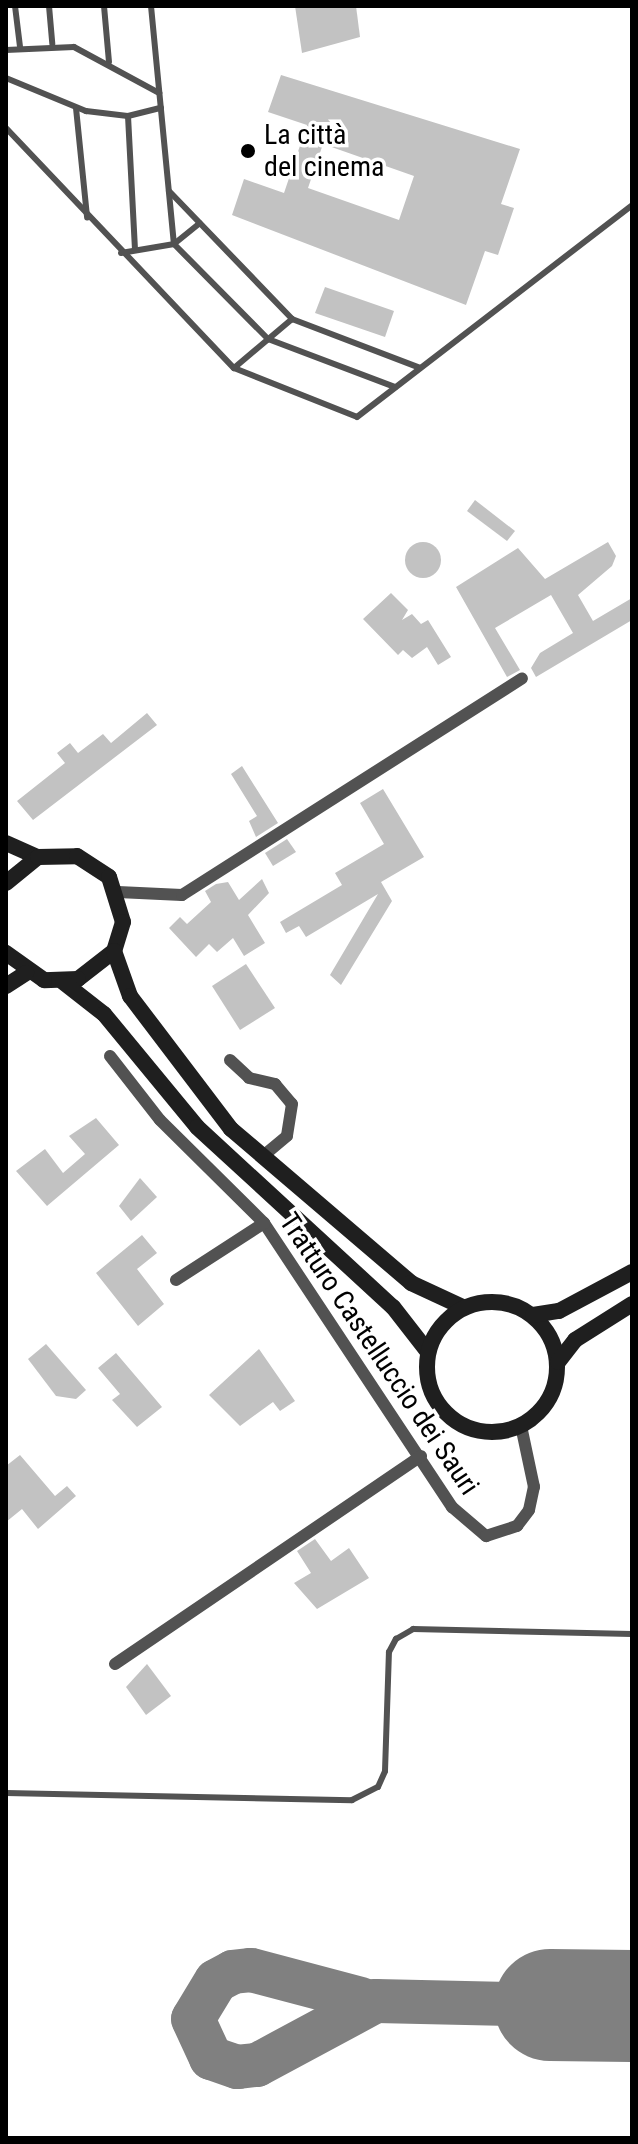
<!DOCTYPE html>
<meta charset="utf-8">
<style>
body{margin:0}
#map{position:relative;width:638px;height:2144px;overflow:hidden;background:#fff;font-family:"Roboto Condensed",sans-serif}
div>[style]{position:absolute}
.taxiway>*{height:44px;margin:-22px;padding:0 22px;transform-origin:22px;border-radius:22px;background:#808080}
.runway>*{height:112px;margin:-56px;padding:0 56px;transform-origin:56px;border-radius:56px;background:#808080}
.building>*{inset:0;background:#c2c2c2}
.round{border-radius:50%}
.lane>*{height:6px;margin:-3px;padding:0 3px;transform-origin:3px;border-radius:3px;background:#525252}
.street>*{height:12px;margin:-6px;padding:0 6px;transform-origin:6px;border-radius:6px;background:#525252}
.secondary>*{height:16px;margin:-8px;padding:0 8px;transform-origin:8px;border-radius:8px;background:#1f1f1f}
.secondary>.ring{margin:-8px;padding:0;box-sizing:content-box;background:none;border:16px solid #1f1f1f;border-radius:50%}
.dots>*{width:22px;height:22px;translate:-50% -50%;box-sizing:border-box;border:4px solid #fff;border-radius:50%}
span{translate:-50% -50%;white-space:nowrap;text-align:center;line-height:1.15;-webkit-text-stroke:7px #fff;paint-order:stroke}
.poi-label{font-size:28px;color:#000}
.left{translate:0 -50%;text-align:left}
.street-label{font-size:28px;color:#000}
.frame{position:absolute;inset:0;border:8px solid #000;pointer-events:none}
</style>
<div id="map">
<div class="taxiway">
<i style="left:361px;top:1999px;width:114px;rotate:-165.2deg"></i>
<i style="left:251px;top:1970px;width:18px;rotate:174deg"></i>
<i style="left:233px;top:1972px;width:19px;rotate:152deg"></i>
<i style="left:216px;top:1981px;width:44px;rotate:121.2deg"></i>
<i style="left:193px;top:2019px;width:43px;rotate:65.2deg"></i>
<i style="left:211px;top:2058px;width:28px;rotate:19deg"></i>
<i style="left:237px;top:2067px;width:20px;rotate:-6deg"></i>
<i style="left:257px;top:2065px;width:135px;rotate:-28.3deg"></i>
<i style="left:376px;top:2001px;width:174px;rotate:1.3deg"></i>
</div>
<div class="runway">
<i style="left:550px;top:2005px;width:82px;rotate:0.7deg"></i>
</div>
<div class="building">
<i style="clip-path:polygon(295px 6px,356px 6px,360px 37px,302px 53px)"></i>
<i style="clip-path:polygon(evenodd,281px 75px,520px 149px,501px 204px,514px 208px,498px 255px,485px 251px,466px 305px,232px 215px,244px 179px,284px 193px,307px 125px,268px 112px,281px 75px,323px 144px,414px 176px,399px 220px,308px 188px,323px 144px)"></i>
<i style="clip-path:polygon(325px 287px,394px 311px,385px 337px,315px 313px)"></i>
<i style="clip-path:polygon(475px 500px,515px 531px,507px 541px,467px 511px)"></i>
<i style="clip-path:polygon(608px 542px,616px 556px,612px 566px,578px 595px,593px 621px,632px 598px,632px 620px,536px 677px,531px 668px,540px 653px,573px 633px,551px 595px,495px 628px,520px 670px,507px 677px,456px 587px,518px 548px,545px 579px)"></i>
<i class="round" style="left:405px;top:542px;width:36px;height:36px"></i>
<i style="clip-path:polygon(391px 593px,408px 610px,402px 620px,412px 614px,421px 624px,428px 620px,451px 657px,438px 665px,427px 647px,412px 658px,403px 650px,398px 655px,363px 619px)"></i>
<i style="clip-path:polygon(147px 713px,157px 725px,33px 820px,17px 801px,65px 763px,57px 753px,70px 743px,78px 753px,103px 734px,111px 743px)"></i>
<i style="clip-path:polygon(242px 766px,278px 823px,256px 837px,249px 821px,257px 816px,231px 774px)"></i>
<i style="clip-path:polygon(383px 789px,424px 857px,381px 882px,392px 901px,341px 985px,330px 975px,378px 894px,306px 937px,299px 926px,286px 933px,280px 922px,342px 885px,335px 873px,384px 844px,360px 803px)"></i>
<i style="clip-path:polygon(287px 839px,296px 852px,273px 866px,265px 853px)"></i>
<i style="clip-path:polygon(262px 879px,269px 893px,248px 915px,265px 943px,244px 956px,233px 938px,217px 952px,209px 944px,196px 957px,169px 928px,180px 917px,187px 924px,211px 902px,205px 891px,216px 884px,228px 882px,239px 900px)"></i>
<i style="clip-path:polygon(246px 964px,275px 1008px,240px 1030px,212px 986px)"></i>
<i style="clip-path:polygon(96px 1118px,119px 1145px,47px 1206px,16px 1171px,45px 1149px,63px 1173px,85px 1154px,69px 1136px)"></i>
<i style="clip-path:polygon(140px 1178px,157px 1197px,131px 1221px,119px 1206px)"></i>
<i style="clip-path:polygon(142px 1235px,157px 1253px,137px 1269px,164px 1304px,138px 1326px,96px 1273px)"></i>
<i style="clip-path:polygon(46px 1344px,86px 1390px,76px 1399px,56px 1396px,28px 1359px)"></i>
<i style="clip-path:polygon(259px 1349px,295px 1401px,280px 1411px,273px 1402px,240px 1426px,209px 1395px)"></i>
<i style="clip-path:polygon(116px 1353px,162px 1407px,137px 1427px,112px 1400px,120px 1394px,98px 1368px)"></i>
<i style="clip-path:polygon(20px 1455px,55px 1496px,67px 1486px,76px 1496px,38px 1529px,22px 1509px,6px 1522px,6px 1466px)"></i>
<i style="clip-path:polygon(315px 1539px,331px 1561px,349px 1548px,369px 1578px,317px 1609px,294px 1583px,311px 1573px,297px 1551px)"></i>
<i style="clip-path:polygon(147px 1664px,171px 1696px,146px 1715px,126px 1687px)"></i>
</div>
<div class="lane">
<i style="left:15px;top:6px;width:41px;rotate:83deg"></i>
<i style="left:49px;top:6px;width:38px;rotate:85deg"></i>
<i style="left:104px;top:6px;width:56px;rotate:84.9deg"></i>
<i style="left:151px;top:6px;width:239px;rotate:84.5deg"></i>
<i style="left:174px;top:244px;width:134px;rotate:45.3deg"></i>
<i style="left:268px;top:339px;width:136px;rotate:20.7deg"></i>
<i style="left:6px;top:50px;width:68px;rotate:-2.5deg"></i>
<i style="left:74px;top:47px;width:97px;rotate:28.4deg"></i>
<i style="left:6px;top:78px;width:87px;rotate:22.4deg"></i>
<i style="left:86px;top:111px;width:42px;rotate:6.8deg"></i>
<i style="left:128px;top:116px;width:34px;rotate:-14deg"></i>
<i style="left:76px;top:108px;width:110px;rotate:84.2deg"></i>
<i style="left:128px;top:116px;width:134px;rotate:87deg"></i>
<i style="left:6px;top:128px;width:331px;rotate:46.5deg"></i>
<i style="left:234px;top:368px;width:132px;rotate:21.7deg"></i>
<i style="left:357px;top:417px;width:347px;rotate:-37.6deg"></i>
<i style="left:169px;top:191px;width:178px;rotate:46.1deg"></i>
<i style="left:292px;top:319px;width:137px;rotate:20.9deg"></i>
<i style="left:121px;top:253px;width:54px;rotate:-9.6deg"></i>
<i style="left:174px;top:244px;width:33px;rotate:-39deg"></i>
<i style="left:234px;top:368px;width:76px;rotate:-40.2deg"></i>
<i style="left:6px;top:1793px;width:346px;rotate:1.2deg"></i>
<i style="left:352px;top:1800px;width:29px;rotate:-27deg"></i>
<i style="left:378px;top:1787px;width:17px;rotate:-66deg"></i>
<i style="left:385px;top:1771px;width:119px;rotate:-88.1deg"></i>
<i style="left:389px;top:1652px;width:15px;rotate:-62deg"></i>
<i style="left:396px;top:1639px;width:20px;rotate:-30deg"></i>
<i style="left:413px;top:1629px;width:219px;rotate:1.3deg"></i>
</div>
<div class="street">
<i style="left:118px;top:892px;width:64px;rotate:2.7deg"></i>
<i style="left:182px;top:895px;width:403px;rotate:-32.5deg"></i>
<i style="left:110px;top:1056px;width:81px;rotate:52deg"></i>
<i style="left:160px;top:1120px;width:146px;rotate:44.7deg"></i>
<i style="left:264px;top:1223px;width:341px;rotate:56.5deg"></i>
<i style="left:452px;top:1507px;width:45px;rotate:40.5deg"></i>
<i style="left:486px;top:1536px;width:33px;rotate:-18deg"></i>
<i style="left:517px;top:1526px;width:20px;rotate:-53deg"></i>
<i style="left:529px;top:1510px;width:24px;rotate:-78deg"></i>
<i style="left:534px;top:1487px;width:62px;rotate:-102deg"></i>
<i style="left:230px;top:1060px;width:26px;rotate:43deg"></i>
<i style="left:249px;top:1078px;width:27px;rotate:13deg"></i>
<i style="left:275px;top:1084px;width:26px;rotate:50deg"></i>
<i style="left:292px;top:1104px;width:32px;rotate:99deg"></i>
<i style="left:287px;top:1136px;width:33px;rotate:140deg"></i>
<i style="left:176px;top:1280px;width:105px;rotate:-32.9deg"></i>
<i style="left:115px;top:1664px;width:370px;rotate:-34.2deg"></i>
</div>
<div class="secondary">
<i style="left:6px;top:843px;width:35px;rotate:24deg"></i>
<i style="left:6px;top:883px;width:41px;rotate:-39.1deg"></i>
<i style="left:38px;top:857px;width:39px;rotate:-1deg"></i>
<i style="left:77px;top:856px;width:38px;rotate:33deg"></i>
<i style="left:109px;top:877px;width:47px;rotate:72.7deg"></i>
<i style="left:123px;top:922px;width:30px;rotate:107deg"></i>
<i style="left:114px;top:951px;width:46px;rotate:142.1deg"></i>
<i style="left:78px;top:979px;width:34px;rotate:178deg"></i>
<i style="left:44px;top:980px;width:47px;rotate:-144.6deg"></i>
<i style="left:114px;top:951px;width:48px;rotate:70.4deg"></i>
<i style="left:130px;top:996px;width:167px;rotate:52.8deg"></i>
<i style="left:231px;top:1129px;width:237px;rotate:40.5deg"></i>
<i style="left:411px;top:1283px;width:57px;rotate:24.8deg"></i>
<i style="left:63px;top:982px;width:52px;rotate:38deg"></i>
<i style="left:104px;top:1014px;width:146px;rotate:50.5deg"></i>
<i style="left:197px;top:1127px;width:266px;rotate:42.6deg"></i>
<i style="left:393px;top:1307px;width:57px;rotate:52.1deg"></i>
<i style="left:6px;top:986px;width:24px;rotate:-33deg"></i>
<i class="ring" style="left:427px;top:1302px;width:114px;height:114px"></i>
<i style="left:533px;top:1315px;width:26px;rotate:-9deg"></i>
<i style="left:559px;top:1311px;width:83px;rotate:-28.1deg"></i>
<i style="left:558px;top:1362px;width:28px;rotate:-52deg"></i>
<i style="left:575px;top:1340px;width:67px;rotate:-32.3deg"></i>
</div>
<div class="dots">
<i style="left:248px;top:151px;background:#000"></i>
</div>
<div class="poi-label">
<span class="left" style="left:264px;top:151px">La città<br>del cinema</span>
</div>
<div class="street-label">
<span style="left:379px;top:1354px;rotate:56deg">Tratturo Castelluccio dei Sauri</span>
</div>
<div class="frame"></div>
</div>
